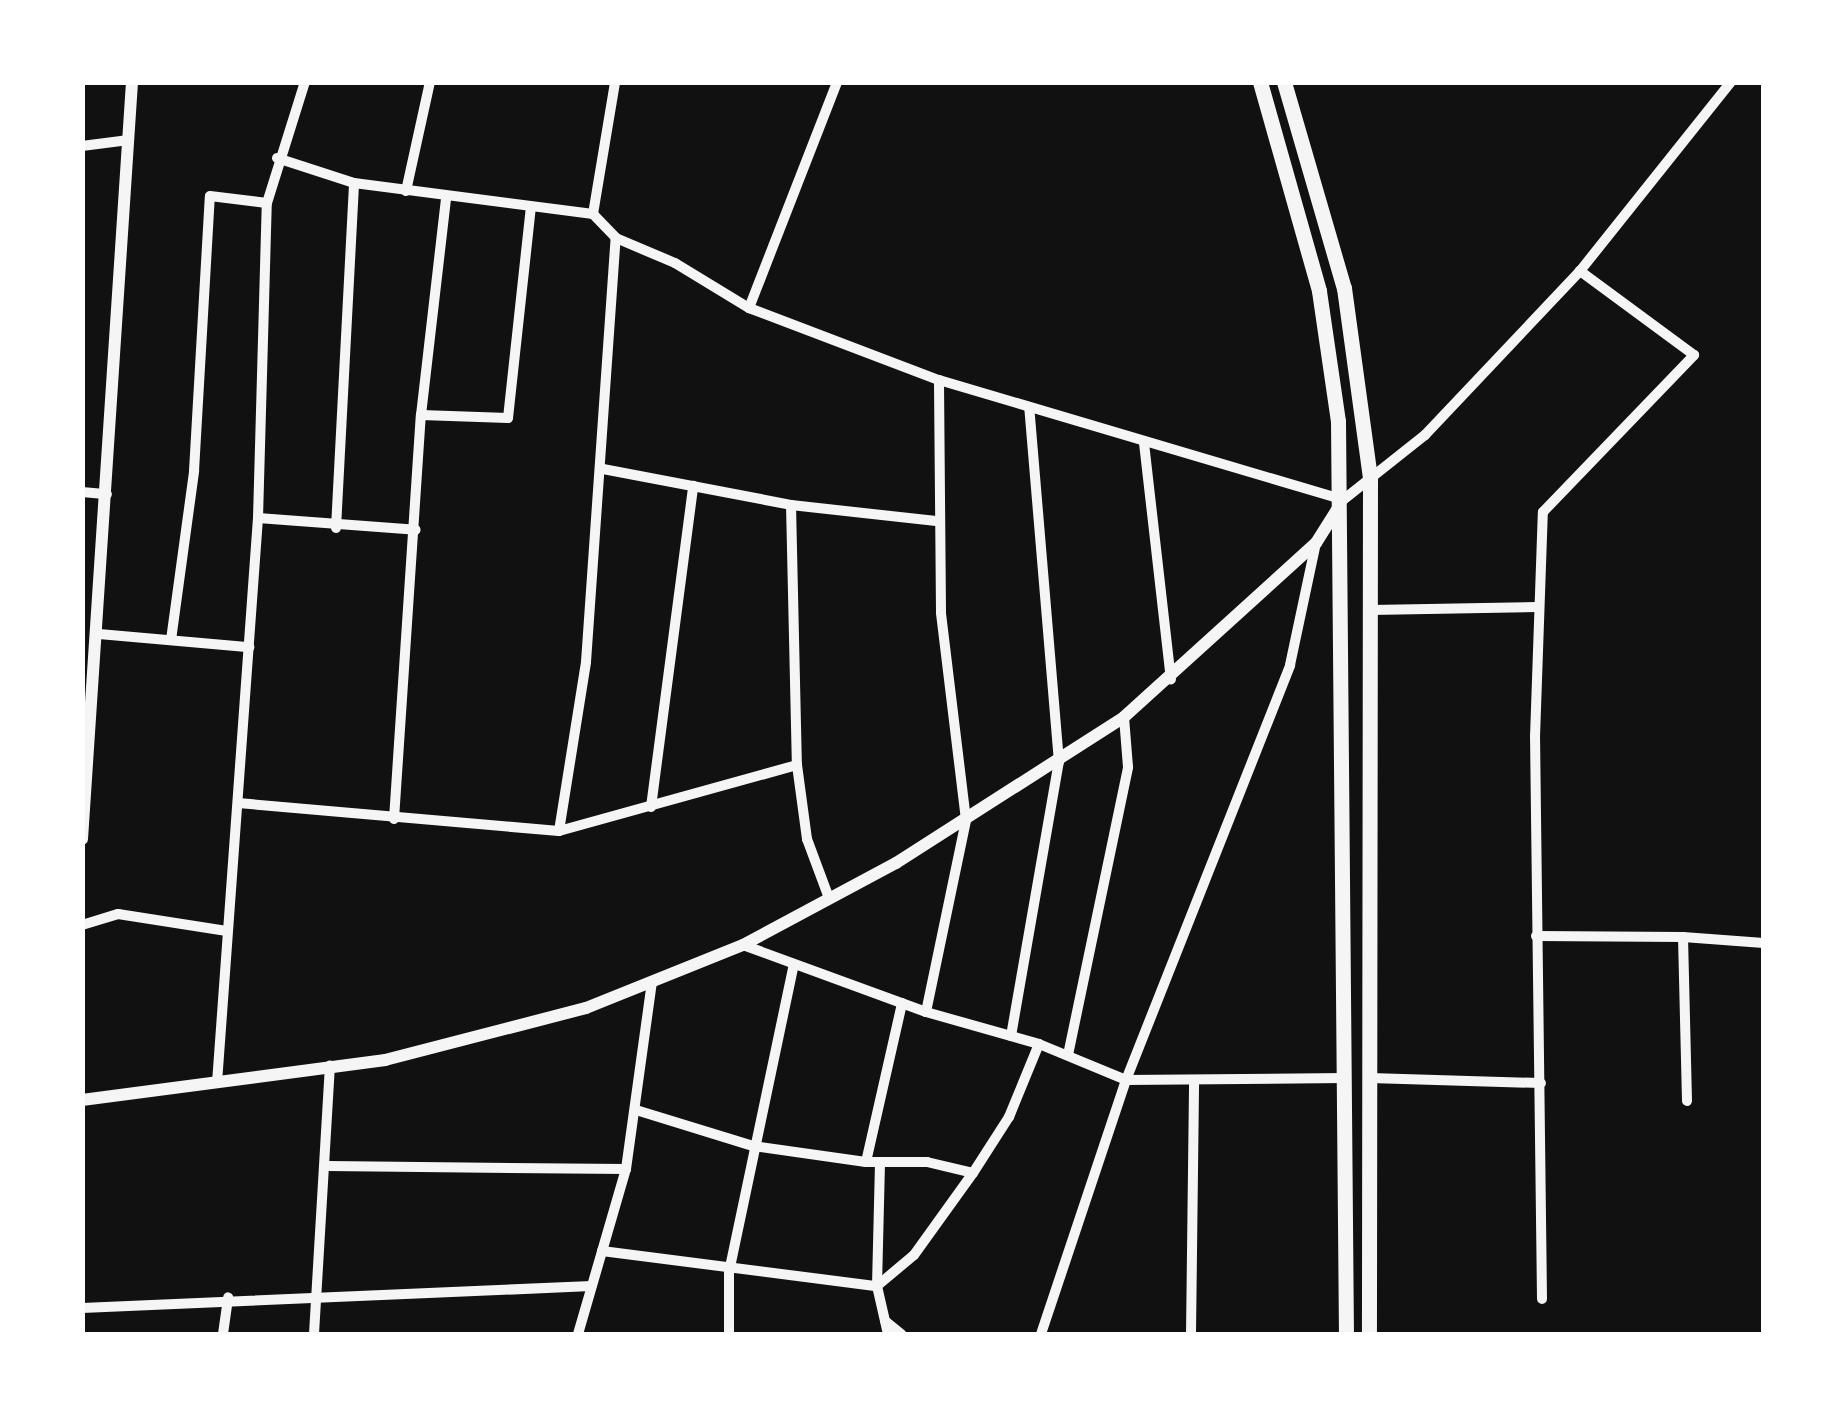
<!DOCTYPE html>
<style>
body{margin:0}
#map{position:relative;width:1846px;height:1417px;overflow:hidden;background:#111;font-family:"Zilla Slab",serif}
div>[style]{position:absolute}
.minor>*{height:10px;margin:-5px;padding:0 5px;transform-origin:5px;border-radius:5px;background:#f5f5f5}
.tertiary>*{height:12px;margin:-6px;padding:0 6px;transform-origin:6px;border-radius:6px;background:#f5f5f5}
.trunk>*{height:15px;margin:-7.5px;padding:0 7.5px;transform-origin:7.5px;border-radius:7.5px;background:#f5f5f5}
span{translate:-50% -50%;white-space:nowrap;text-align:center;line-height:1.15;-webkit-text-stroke:8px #fff;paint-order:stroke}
.frame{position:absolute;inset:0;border:85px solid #fff;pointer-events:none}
</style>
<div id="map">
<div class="minor">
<i style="left:82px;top:146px;width:47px;rotate:-7.3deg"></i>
<i style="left:277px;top:158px;width:81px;rotate:18deg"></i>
<i style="left:354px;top:183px;width:241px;rotate:7.4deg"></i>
<i style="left:593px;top:214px;width:33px;rotate:46deg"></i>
<i style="left:616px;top:238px;width:64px;rotate:23deg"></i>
<i style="left:675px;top:263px;width:87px;rotate:31.3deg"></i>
<i style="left:749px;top:308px;width:203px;rotate:20.8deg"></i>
<i style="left:939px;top:380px;width:421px;rotate:16.5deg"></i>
<i style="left:1343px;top:500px;width:105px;rotate:-38.4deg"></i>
<i style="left:1425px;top:435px;width:226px;rotate:-46.6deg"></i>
<i style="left:1580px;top:271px;width:242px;rotate:-51.4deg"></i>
<i style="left:406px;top:191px;width:112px;rotate:-77.6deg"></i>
<i style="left:593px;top:214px;width:134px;rotate:-80.5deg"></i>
<i style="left:749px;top:308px;width:243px;rotate:-68.7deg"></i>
<i style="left:421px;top:415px;width:87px;rotate:2deg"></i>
<i style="left:508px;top:418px;width:212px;rotate:-83.8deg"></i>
<i style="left:1144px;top:443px;width:238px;rotate:83.5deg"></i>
<i style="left:603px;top:469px;width:191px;rotate:10.8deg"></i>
<i style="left:791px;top:505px;width:146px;rotate:6.3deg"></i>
<i style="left:82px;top:492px;width:25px;rotate:5deg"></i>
<i style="left:791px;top:505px;width:260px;rotate:88.7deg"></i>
<i style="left:797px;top:765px;width:75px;rotate:82.3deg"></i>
<i style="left:807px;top:839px;width:63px;rotate:69.6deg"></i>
<i style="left:258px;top:518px;width:158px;rotate:4.3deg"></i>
<i style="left:336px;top:528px;width:345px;rotate:-87deg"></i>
<i style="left:1371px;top:610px;width:165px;rotate:-1deg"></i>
<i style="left:99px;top:634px;width:151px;rotate:5deg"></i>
<i style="left:171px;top:640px;width:171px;rotate:-82.2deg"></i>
<i style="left:194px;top:471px;width:275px;rotate:-86.7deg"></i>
<i style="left:210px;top:196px;width:57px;rotate:7deg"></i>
<i style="left:238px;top:803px;width:322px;rotate:5deg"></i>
<i style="left:559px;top:831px;width:247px;rotate:-15.5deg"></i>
<i style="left:651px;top:807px;width:324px;rotate:-82.5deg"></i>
<i style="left:394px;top:819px;width:405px;rotate:-86.2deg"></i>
<i style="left:421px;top:415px;width:218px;rotate:-83.4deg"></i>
<i style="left:559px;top:831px;width:171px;rotate:-80.9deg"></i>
<i style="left:586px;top:662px;width:425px;rotate:-86deg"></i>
<i style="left:82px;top:925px;width:38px;rotate:-17deg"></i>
<i style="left:118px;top:914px;width:110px;rotate:8.9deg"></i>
<i style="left:1536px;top:936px;width:147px;rotate:0.4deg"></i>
<i style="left:1683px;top:937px;width:164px;rotate:88.6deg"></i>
<i style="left:1683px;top:937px;width:81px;rotate:4.2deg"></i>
<i style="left:743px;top:945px;width:195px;rotate:20.1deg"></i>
<i style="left:926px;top:1012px;width:117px;rotate:15.8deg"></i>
<i style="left:1039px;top:1044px;width:94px;rotate:22.5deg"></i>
<i style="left:1126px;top:1080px;width:220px;rotate:-0.5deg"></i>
<i style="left:926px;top:1012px;width:196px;rotate:-78.2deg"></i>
<i style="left:966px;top:820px;width:209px;rotate:-96.9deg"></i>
<i style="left:941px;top:612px;width:232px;rotate:-90.5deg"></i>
<i style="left:1011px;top:1036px;width:278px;rotate:-80.1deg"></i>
<i style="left:1059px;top:762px;width:355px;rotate:-94.8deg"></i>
<i style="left:1068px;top:1055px;width:294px;rotate:-78.2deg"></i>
<i style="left:1128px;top:767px;width:50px;rotate:-94.6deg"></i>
<i style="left:1370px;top:1078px;width:171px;rotate:1.7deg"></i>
<i style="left:217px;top:1083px;width:566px;rotate:-85.85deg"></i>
<i style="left:258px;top:518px;width:315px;rotate:-88.4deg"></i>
<i style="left:267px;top:203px;width:127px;rotate:-72.6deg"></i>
<i style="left:636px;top:1110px;width:122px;rotate:17.1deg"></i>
<i style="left:753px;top:1146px;width:114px;rotate:8.1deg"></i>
<i style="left:866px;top:1162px;width:61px"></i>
<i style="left:927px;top:1162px;width:47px;rotate:13.4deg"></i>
<i style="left:866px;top:1162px;width:163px;rotate:-77.2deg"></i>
<i style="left:880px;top:1163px;width:123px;rotate:91.4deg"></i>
<i style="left:877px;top:1286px;width:49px;rotate:77.1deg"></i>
<i style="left:328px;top:1166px;width:298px;rotate:0.6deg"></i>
<i style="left:602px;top:1251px;width:277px;rotate:7.3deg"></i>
<i style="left:877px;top:1286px;width:48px;rotate:-40deg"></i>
<i style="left:914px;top:1255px;width:101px;rotate:-54.3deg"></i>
<i style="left:973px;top:1173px;width:67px;rotate:-57.3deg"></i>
<i style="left:1009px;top:1117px;width:79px;rotate:-67.7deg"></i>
<i style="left:1542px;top:1299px;width:562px;rotate:-90.71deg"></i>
<i style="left:1535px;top:737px;width:225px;rotate:-88deg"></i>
<i style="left:1543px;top:512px;width:218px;rotate:-46.1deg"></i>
<i style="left:1694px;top:355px;width:142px;rotate:-143.6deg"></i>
<i style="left:82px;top:1308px;width:510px;rotate:-2.47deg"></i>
<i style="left:885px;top:1321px;width:21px;rotate:39deg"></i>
<i style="left:223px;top:1334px;width:37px;rotate:-82deg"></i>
<i style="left:314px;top:1334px;width:269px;rotate:-86.6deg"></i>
<i style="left:578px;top:1334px;width:172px;rotate:-73.8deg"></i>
<i style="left:626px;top:1169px;width:189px;rotate:-82.1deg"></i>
<i style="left:729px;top:1334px;width:62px;rotate:-90deg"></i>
<i style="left:729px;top:1272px;width:312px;rotate:-78.1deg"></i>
<i style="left:1041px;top:1334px;width:268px;rotate:-71.5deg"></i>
<i style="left:1126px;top:1080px;width:446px;rotate:-68.4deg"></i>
<i style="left:1290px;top:665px;width:125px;rotate:-78deg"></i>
<i style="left:1191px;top:1334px;width:252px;rotate:-89.3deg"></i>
</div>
<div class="tertiary">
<i style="left:82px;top:839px;width:759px;rotate:-86.22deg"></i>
<i style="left:82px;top:1100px;width:306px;rotate:-7.5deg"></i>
<i style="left:385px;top:1060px;width:208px;rotate:-14.5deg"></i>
<i style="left:586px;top:1008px;width:169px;rotate:-21.9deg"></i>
<i style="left:743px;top:945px;width:174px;rotate:-28.2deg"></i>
<i style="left:896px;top:863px;width:271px;rotate:-32.6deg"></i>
<i style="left:1124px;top:717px;width:259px;rotate:-42.2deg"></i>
<i style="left:1316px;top:543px;width:41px;rotate:-57.8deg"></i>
</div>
<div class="trunk">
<i style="left:1260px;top:82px;width:217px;rotate:74.2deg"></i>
<i style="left:1319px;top:291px;width:131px;rotate:81.7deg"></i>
<i style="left:1338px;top:421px;width:913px;rotate:89.5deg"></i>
<i style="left:1284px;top:82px;width:215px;rotate:73.8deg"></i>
<i style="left:1344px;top:288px;width:191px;rotate:82.2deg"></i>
<i style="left:1370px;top:477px;width:857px;rotate:90.07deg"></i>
</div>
<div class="frame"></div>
</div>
